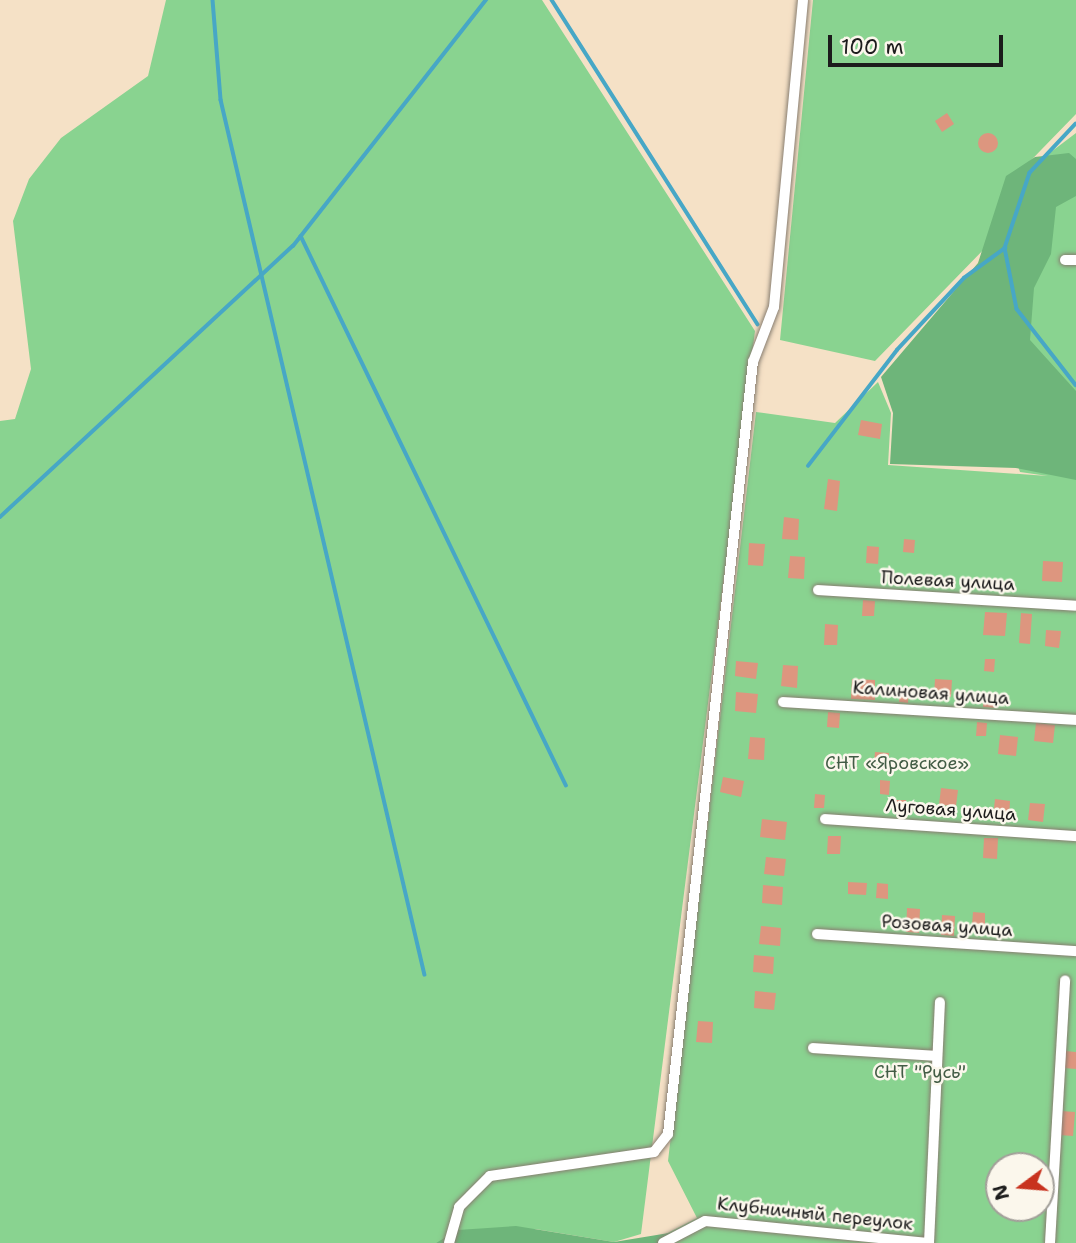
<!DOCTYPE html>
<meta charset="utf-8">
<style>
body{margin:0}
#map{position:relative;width:1076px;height:1243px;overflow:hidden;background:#f5e1c6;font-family:"Shantell Sans",sans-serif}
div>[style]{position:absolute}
.green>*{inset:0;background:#89d390}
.forest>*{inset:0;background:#6eb57a}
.stream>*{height:3.5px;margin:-1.75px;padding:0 1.75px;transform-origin:1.75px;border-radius:1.75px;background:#47a7c6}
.building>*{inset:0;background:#dd967f}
.round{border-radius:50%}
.roads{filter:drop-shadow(0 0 2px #887e71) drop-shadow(0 0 2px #887e71)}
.minor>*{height:10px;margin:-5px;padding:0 5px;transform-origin:5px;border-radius:5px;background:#fff}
span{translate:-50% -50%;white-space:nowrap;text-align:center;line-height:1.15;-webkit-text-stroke:5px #fbf7ec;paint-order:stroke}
.street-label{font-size:18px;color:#1c1c1c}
.park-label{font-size:18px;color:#425c45}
.north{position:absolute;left:985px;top:1152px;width:70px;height:70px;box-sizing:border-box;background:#fbf7ec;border:2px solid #a29f99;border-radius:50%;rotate:254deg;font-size:19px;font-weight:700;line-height:28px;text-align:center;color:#1c1c1c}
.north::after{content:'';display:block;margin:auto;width:24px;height:32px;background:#c8321e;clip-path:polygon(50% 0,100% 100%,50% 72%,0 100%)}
.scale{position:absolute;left:828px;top:35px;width:175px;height:32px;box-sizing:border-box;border:4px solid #1c1c1c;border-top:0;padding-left:9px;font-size:21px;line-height:24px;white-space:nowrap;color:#1c1c1c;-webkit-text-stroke:5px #fbf7ec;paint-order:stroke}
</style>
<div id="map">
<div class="green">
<i style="clip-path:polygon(166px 0,542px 0,755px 331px,641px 1234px,614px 1242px,535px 1229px,436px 1243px,0 1243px,0 421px,15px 419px,31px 369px,13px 221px,29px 179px,61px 138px,148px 76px)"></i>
<i style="clip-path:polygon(evenodd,813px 0,1076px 0,1076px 114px,1006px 186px,1076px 133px,1076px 1243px,648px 1243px,697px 1218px,668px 1161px,756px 412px,835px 423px,878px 382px,891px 413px,888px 465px,1048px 476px,1020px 472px,984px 364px,988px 245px,875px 361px,780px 340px,813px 0,999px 1166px,1041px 1166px,1041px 1208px,999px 1208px,999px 1166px)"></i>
</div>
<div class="forest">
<i style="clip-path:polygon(1069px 153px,1076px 159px,1076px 196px,1056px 207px,1051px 254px,1034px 288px,1030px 340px,1076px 391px,1076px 480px,1016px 468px,890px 464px,893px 413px,881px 377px,978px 263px,1006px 176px,1035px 157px)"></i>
<i style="clip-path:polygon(516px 1226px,614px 1242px,675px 1232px,660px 1243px,436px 1243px,458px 1230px)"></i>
</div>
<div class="stream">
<i style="left:213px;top:0;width:100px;rotate:85.4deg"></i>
<i style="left:221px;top:100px;width:898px;rotate:76.88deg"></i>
<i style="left:552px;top:0;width:384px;rotate:57.6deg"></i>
<i style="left:1076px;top:124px;width:67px;rotate:133.2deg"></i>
<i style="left:1030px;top:173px;width:79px;rotate:108.4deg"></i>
<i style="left:1005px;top:248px;width:62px;rotate:78.9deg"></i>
<i style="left:1017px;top:309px;width:96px;rotate:52.2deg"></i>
<i style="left:301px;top:236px;width:610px;rotate:64.23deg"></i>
<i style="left:808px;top:466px;width:146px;rotate:-52.5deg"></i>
<i style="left:897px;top:350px;width:98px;rotate:-47.1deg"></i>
<i style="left:964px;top:278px;width:51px;rotate:-36.2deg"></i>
<i style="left:0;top:517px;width:399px;rotate:-42.8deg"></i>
<i style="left:293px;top:246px;width:313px;rotate:-51.9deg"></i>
</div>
<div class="building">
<i style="clip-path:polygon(947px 113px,954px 124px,942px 132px,935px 121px)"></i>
<i class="round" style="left:978px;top:133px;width:20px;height:20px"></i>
<i style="clip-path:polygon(861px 420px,882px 424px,880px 439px,858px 435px)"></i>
<i style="clip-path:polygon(828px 479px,840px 481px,837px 511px,824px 509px)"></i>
<i style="clip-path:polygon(784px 517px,799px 519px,798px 540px,782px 539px)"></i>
<i style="clip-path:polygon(904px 539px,915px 540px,914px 553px,903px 552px)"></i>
<i style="clip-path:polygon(749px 543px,765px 544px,763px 566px,748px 565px)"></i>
<i style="clip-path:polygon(867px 546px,879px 547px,878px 564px,866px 563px)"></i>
<i style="clip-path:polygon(790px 556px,805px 557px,804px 579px,788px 578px)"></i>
<i style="clip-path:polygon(1043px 561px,1063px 562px,1062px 582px,1042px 581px)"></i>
<i style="clip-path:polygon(863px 600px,875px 601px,874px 616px,862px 616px)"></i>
<i style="clip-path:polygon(985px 612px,1007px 613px,1005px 636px,983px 635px)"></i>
<i style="clip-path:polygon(1021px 613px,1032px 614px,1030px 644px,1019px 643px)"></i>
<i style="clip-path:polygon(825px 624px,838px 625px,837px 645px,824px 645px)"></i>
<i style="clip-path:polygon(1046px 630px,1061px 631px,1059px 648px,1045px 646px)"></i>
<i style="clip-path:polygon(985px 659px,995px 659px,994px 672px,984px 671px)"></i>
<i style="clip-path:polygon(736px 661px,758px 663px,756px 679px,735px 676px)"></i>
<i style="clip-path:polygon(783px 665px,798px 666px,797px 688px,781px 686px)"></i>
<i style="clip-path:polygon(852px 679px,875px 680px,875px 700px,851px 699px)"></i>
<i style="clip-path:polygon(935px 679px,952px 680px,951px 697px,934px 695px)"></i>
<i style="clip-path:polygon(900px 688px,909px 689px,908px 703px,899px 702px)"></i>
<i style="clip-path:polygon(736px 692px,758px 694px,756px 713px,735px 711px)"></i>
<i style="clip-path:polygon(984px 694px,997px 695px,996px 708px,983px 707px)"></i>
<i style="clip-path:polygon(828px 712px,840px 713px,839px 728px,827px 727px)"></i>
<i style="clip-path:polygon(977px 722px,987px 723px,986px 736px,976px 736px)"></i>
<i style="clip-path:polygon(1036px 723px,1055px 725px,1053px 743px,1034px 741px)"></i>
<i style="clip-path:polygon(1000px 735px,1018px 737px,1016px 756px,998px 754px)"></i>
<i style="clip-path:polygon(750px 737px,765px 738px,764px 760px,748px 759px)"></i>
<i style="clip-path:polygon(875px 752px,889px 753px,888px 763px,874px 762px)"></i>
<i style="clip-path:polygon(723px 777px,744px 781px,741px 797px,720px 792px)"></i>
<i style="clip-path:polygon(880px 780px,890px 781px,889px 795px,880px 794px)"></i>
<i style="clip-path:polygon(941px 788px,958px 790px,956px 806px,939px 805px)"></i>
<i style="clip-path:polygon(815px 794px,825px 795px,824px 808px,814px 808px)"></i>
<i style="clip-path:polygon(995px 799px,1010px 801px,1009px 819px,993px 817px)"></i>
<i style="clip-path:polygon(895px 800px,906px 800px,906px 813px,895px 812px)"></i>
<i style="clip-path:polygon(1030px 803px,1045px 804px,1043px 822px,1028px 820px)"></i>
<i style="clip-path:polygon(762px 819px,787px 822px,785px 840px,760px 837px)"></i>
<i style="clip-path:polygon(828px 836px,841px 836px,840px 854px,827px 854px)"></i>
<i style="clip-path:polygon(984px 838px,998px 838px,997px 859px,983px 858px)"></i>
<i style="clip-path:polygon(766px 857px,786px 859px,784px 876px,764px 874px)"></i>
<i style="clip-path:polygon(848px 882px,867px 883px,866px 895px,848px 894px)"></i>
<i style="clip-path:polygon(877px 883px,888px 884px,888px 899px,876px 898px)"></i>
<i style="clip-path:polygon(763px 885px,783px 887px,782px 905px,762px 903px)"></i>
<i style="clip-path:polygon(907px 908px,920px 909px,919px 933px,906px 932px)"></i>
<i style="clip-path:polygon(973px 912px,985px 913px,985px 926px,972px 925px)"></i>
<i style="clip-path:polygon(942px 915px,955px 916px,954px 936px,941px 935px)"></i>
<i style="clip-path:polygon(761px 926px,781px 928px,780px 946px,759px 944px)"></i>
<i style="clip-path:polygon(754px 955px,774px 957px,773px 974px,753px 972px)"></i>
<i style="clip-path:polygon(755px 991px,776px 993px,774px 1010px,754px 1008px)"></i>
<i style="clip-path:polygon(698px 1021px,713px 1022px,712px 1043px,696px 1042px)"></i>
<i style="clip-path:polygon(1065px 1051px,1076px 1052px,1076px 1069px,1064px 1068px)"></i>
<i style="clip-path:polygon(1061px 1111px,1075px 1112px,1073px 1136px,1059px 1135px)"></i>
</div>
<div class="roads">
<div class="minor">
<i style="left:1065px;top:260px;width:11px"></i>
<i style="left:818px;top:590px;width:258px;rotate:3.5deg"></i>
<i style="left:783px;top:702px;width:294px;rotate:3.5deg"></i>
<i style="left:825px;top:819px;width:252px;rotate:3.9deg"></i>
<i style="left:817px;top:934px;width:260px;rotate:3.8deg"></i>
<i style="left:813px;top:1048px;width:124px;rotate:3.7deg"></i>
<i style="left:449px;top:1243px;width:37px;rotate:-74deg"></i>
<i style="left:459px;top:1207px;width:44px;rotate:-45deg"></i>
<i style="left:490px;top:1176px;width:166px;rotate:-8.3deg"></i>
<i style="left:654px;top:1152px;width:23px;rotate:-52deg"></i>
<i style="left:668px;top:1134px;width:777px;rotate:-83.72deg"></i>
<i style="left:753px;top:362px;width:59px;rotate:-69.1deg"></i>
<i style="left:774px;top:307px;width:308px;rotate:-84.6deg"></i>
<i style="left:663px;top:1243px;width:47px;rotate:-27.6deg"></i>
<i style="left:705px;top:1221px;width:224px;rotate:5.6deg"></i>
<i style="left:929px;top:1243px;width:241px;rotate:-87.4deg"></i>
<i style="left:1050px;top:1243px;width:263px;rotate:-86.7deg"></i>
</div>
</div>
<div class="street-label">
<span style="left:948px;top:581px;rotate:3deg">Полевая улица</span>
<span style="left:931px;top:693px;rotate:4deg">Калиновая улица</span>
<span style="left:951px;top:810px;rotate:4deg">Луговая улица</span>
<span style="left:947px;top:926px;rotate:4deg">Розовая улица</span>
<span style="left:815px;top:1214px;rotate:6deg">Клубничный переулок</span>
</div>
<div class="park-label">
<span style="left:897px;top:763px">СНТ «Яровское»</span>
<span style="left:920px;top:1072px">СНТ "Русь"</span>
</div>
<div class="north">N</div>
<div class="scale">100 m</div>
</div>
